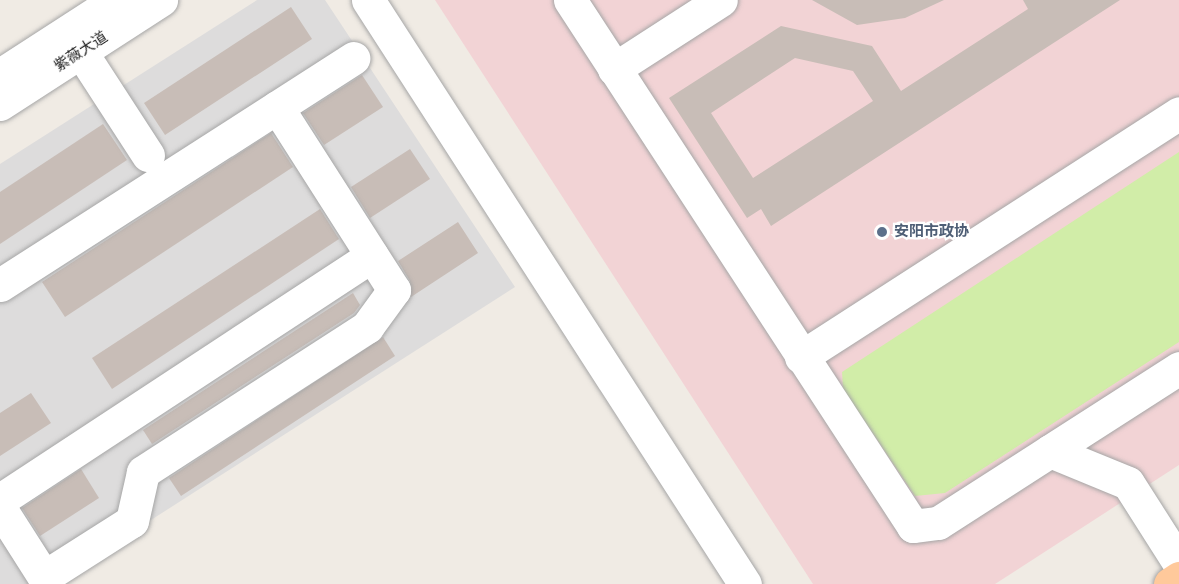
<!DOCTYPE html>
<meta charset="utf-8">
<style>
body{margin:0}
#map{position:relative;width:1179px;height:584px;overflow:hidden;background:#f0ebe4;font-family:"Fira Sans Condensed","Noto Sans SC",sans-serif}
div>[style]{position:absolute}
.residential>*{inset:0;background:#dddcdc}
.commercial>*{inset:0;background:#f2d3d5}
.grass>*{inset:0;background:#d1eda8}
.building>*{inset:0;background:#c8bdb7}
.roads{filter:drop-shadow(0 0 2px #a6a6a6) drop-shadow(0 0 2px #a6a6a6)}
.minor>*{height:33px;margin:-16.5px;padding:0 16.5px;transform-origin:16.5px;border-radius:16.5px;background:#fff}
.major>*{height:33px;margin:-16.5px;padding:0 16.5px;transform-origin:16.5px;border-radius:16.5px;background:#ffc99b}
.dots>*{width:16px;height:16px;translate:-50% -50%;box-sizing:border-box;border:3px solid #fff;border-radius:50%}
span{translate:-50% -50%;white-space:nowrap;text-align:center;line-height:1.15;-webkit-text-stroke:4.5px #fff;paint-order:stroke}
.street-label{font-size:15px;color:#1f1f1f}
.service-label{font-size:15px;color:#4e5e75;font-weight:700}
.left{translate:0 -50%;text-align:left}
</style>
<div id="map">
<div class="residential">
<i style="clip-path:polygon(257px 0,325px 0,515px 287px,51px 584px,0 584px,0 164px)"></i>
</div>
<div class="commercial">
<i style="clip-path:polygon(435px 0,1179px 0,1179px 465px,995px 584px,813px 584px)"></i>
</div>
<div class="grass">
<i style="clip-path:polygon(1179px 152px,1179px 342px,945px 493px,915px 496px,843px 389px,842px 372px)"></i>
</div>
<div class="building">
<i style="clip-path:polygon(812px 0,944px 0,905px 18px,857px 25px)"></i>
<i style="clip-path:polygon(evenodd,1023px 0,1120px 0,771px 226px,761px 209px,747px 218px,669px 98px,781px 26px,872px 46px,901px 91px,1028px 9px,1023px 0,795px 58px,853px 71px,873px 101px,753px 178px,711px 113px,795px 58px)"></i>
<i style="clip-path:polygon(291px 7px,312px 39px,165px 135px,144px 103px)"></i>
<i style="clip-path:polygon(362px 75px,383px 107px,324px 145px,303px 113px)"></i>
<i style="clip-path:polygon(103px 124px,127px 160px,0 244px,0 192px)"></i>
<i style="clip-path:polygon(271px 133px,293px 167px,65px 317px,42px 282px)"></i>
<i style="clip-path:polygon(410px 149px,430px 179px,370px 218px,351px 187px)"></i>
<i style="clip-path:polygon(320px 209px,339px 239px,112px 389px,92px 358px)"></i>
<i style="clip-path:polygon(458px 222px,478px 253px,411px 297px,410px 281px,398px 261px)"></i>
<i style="clip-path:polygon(353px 293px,360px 305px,354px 313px,152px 444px,143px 430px)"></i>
<i style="clip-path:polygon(383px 337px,395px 356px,181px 496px,169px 478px)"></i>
<i style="clip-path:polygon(31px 393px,51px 423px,0 456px,0 413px)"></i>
<i style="clip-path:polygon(81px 469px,99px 498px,40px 536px,22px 508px)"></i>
</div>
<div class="roads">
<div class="minor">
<i style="left:368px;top:0;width:695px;rotate:57.16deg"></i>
<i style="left:570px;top:0;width:628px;rotate:56.89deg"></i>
<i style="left:913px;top:526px;width:25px;rotate:-7deg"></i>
<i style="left:938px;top:523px;width:287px;rotate:-32.7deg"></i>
<i style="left:81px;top:52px;width:123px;rotate:57deg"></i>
<i style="left:614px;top:69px;width:127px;rotate:-32.8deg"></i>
<i style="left:0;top:75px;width:138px;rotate:-32.9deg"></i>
<i style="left:0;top:104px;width:192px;rotate:-32.9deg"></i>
<i style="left:0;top:285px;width:420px;rotate:-32.7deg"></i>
<i style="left:801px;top:357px;width:450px;rotate:-32.8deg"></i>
<i style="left:1050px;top:451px;width:84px;rotate:22.3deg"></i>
<i style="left:1128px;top:483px;width:95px;rotate:57.5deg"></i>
<i style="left:0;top:500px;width:445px;rotate:-33.3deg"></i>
<i style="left:0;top:508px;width:82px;rotate:57.5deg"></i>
<i style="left:44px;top:577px;width:104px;rotate:-32.5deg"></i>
<i style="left:132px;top:521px;width:50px;rotate:-77.3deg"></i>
<i style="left:143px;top:472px;width:267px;rotate:-32.9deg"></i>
<i style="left:367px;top:327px;width:46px;rotate:-53.9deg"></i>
<i style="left:394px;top:290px;width:217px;rotate:-122.6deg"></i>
</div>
<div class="major">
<i style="left:1170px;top:584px;width:11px;rotate:-34deg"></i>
</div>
</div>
<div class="dots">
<i style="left:882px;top:232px;background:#5c6f8a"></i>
</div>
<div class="street-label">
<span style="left:81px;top:52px;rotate:-33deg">紫薇大道</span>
</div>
<div class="service-label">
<span class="left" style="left:894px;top:232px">安阳市政协</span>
</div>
</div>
